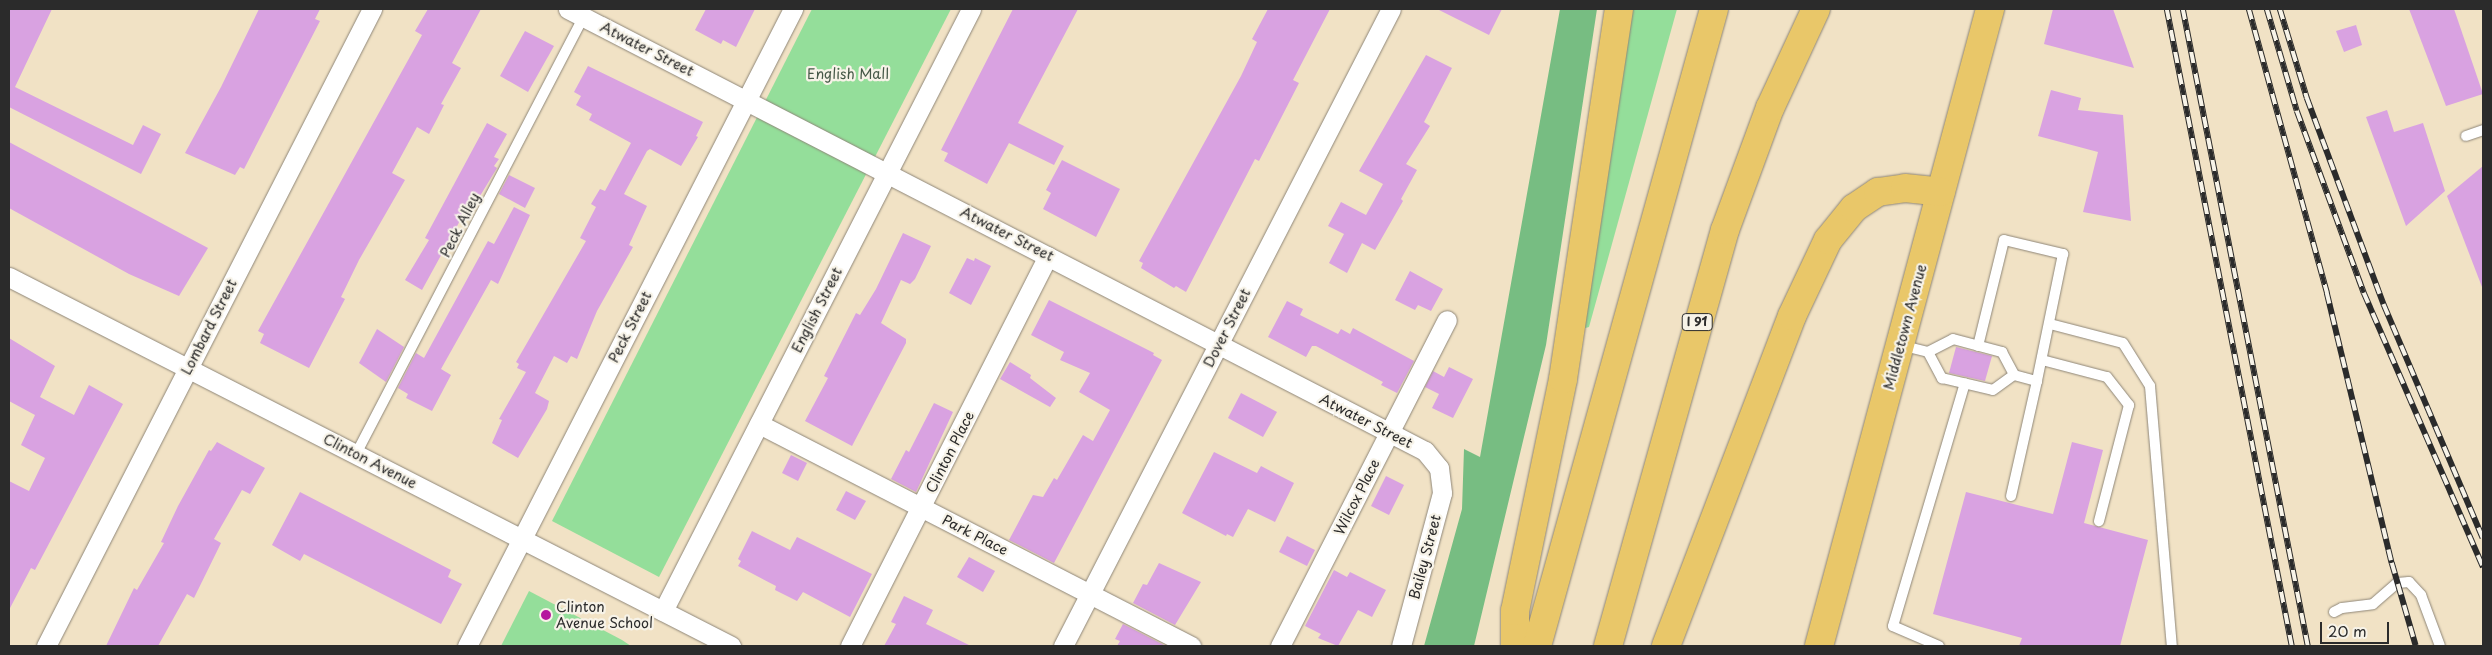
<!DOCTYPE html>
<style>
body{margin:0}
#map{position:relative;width:2492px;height:655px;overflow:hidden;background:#f1e2c5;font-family:"Playpen Sans",sans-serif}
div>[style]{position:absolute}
.green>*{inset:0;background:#94de9a}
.forest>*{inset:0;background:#77bd82}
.building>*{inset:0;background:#d9a2e1}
.roads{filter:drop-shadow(0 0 1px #8e8678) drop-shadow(0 0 1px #8e8678)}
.lane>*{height:10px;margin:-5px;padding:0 5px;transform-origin:5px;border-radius:5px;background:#fff}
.street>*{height:19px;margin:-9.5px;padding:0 9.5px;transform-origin:9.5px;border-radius:9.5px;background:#fff}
.primary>*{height:28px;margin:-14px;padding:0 14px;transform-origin:14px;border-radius:14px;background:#e9c769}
.highway>*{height:28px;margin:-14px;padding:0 14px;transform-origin:14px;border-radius:14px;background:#e9c769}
.rail>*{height:5.5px;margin-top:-2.75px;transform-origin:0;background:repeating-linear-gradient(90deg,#f7f3e8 0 11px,#2b2b2b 0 22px);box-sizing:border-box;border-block:1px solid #2b2b2b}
.dots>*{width:14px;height:14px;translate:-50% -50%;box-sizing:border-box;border:2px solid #f7f3e8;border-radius:50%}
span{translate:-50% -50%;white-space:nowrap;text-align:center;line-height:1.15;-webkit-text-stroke:4.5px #f7f3e8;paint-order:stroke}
.shield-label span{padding:1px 4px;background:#f7f3e8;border:1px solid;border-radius:4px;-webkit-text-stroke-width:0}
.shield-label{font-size:12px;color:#2b2b2b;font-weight:700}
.street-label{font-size:14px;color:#2b2b2b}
.park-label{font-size:14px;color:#455847}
.poi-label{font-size:14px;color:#2b2b2b}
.left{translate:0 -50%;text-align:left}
.frame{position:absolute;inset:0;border:10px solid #2b2b2b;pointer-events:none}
.scale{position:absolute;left:2320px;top:622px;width:69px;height:22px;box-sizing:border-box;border:2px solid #2b2b2b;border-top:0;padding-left:6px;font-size:15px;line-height:18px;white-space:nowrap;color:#2b2b2b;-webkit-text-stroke:4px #f7f3e8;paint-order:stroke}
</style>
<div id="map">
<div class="green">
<i style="clip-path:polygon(812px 9px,951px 9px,659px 577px,552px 521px)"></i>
<i style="clip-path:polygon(1633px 9px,1677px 9px,1589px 327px,1582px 329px)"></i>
<i style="clip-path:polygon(529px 591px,622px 640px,631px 646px,501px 646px)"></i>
</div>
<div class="forest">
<i style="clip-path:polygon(1560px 9px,1597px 9px,1546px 345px,1474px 646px,1424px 646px,1462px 509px,1464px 449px,1480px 457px)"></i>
</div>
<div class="building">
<i style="clip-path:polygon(9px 9px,52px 9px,15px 87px,133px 145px,143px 125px,161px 134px,141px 174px,9px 107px)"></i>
<i style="clip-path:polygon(259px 9px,320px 9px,315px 19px,320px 21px,244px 169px,240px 167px,235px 175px,185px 153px,221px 87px)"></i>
<i style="clip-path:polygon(428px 9px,481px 9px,452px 63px,461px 68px,441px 104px,444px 105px,437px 119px,429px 134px,417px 127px,392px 173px,405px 180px,359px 260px,341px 297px,345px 299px,309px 368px,260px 343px,264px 334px,258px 331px,422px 35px,415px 31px)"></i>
<i style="clip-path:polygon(706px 9px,755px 9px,736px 47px,723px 40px,721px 44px,695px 30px)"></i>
<i style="clip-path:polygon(1013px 9px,1078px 9px,1018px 123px,1064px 146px,1054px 165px,1009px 143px,987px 184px,944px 161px,948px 153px,941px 150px)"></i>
<i style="clip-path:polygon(1268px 9px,1330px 9px,1293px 80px,1299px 83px,1259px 161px,1255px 159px,1186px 292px,1176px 286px,1174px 288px,1141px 268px,1143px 263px,1139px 261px,1241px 76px,1257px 42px,1252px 39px)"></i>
<i style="clip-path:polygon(1437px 9px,1502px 9px,1489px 35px)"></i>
<i style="clip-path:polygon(2053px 9px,2113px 9px,2134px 68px,2044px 44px)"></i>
<i style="clip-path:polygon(2409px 9px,2454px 9px,2483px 94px,2446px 106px)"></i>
<i style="clip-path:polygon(2356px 25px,2362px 45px,2344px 52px,2336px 31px)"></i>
<i style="clip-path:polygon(525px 31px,554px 46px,528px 92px,500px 76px)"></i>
<i style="clip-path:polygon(1426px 55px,1452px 68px,1424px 122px,1430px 126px,1406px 164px,1417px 170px,1401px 199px,1403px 201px,1375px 250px,1362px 243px,1347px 273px,1329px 263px,1344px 234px,1328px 226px,1341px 202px,1366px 215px,1383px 184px,1359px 171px)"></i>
<i style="clip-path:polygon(588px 66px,703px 122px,696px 136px,698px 137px,681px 166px,650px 149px,647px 151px,624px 194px,647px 206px,629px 245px,633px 247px,597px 311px,577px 359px,571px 356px,567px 363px,554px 356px,535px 393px,549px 401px,547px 409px,518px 458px,492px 443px,502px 420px,499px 419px,526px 372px,517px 368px,519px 364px,516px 362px,586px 241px,580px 238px,596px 207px,591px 204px,600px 189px,605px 191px,631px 143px,589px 120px,592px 114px,576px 105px,581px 96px,574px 92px)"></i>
<i style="clip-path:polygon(2051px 90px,2081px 98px,2078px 110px,2123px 115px,2131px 221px,2083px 212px,2098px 152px,2038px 136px)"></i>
<i style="clip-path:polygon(2387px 110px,2394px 132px,2423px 123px,2445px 191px,2406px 226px,2366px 117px)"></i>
<i style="clip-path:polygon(487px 123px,507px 134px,494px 157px,499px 159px,494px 166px,497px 168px,466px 219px,462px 217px,422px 290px,405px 280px,429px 240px,425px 238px)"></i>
<i style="clip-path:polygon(9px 142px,208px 248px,179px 296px,129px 274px,9px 208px)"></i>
<i style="clip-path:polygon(1062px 160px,1120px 189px,1096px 237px,1043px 209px,1051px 193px,1046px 190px)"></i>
<i style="clip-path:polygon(2483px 166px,2483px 286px,2482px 287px,2447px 196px)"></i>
<i style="clip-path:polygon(509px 175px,535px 188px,525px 208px,499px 194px)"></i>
<i style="clip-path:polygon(514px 207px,530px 215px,498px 284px,491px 280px,441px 369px,451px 375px,432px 411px,406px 398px,408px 394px,398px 388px,416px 353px,424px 358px,488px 241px,494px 244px)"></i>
<i style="clip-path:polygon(903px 233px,931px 246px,915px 279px,910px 284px,901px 280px,881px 323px,906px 339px,906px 343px,852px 446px,805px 421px,828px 378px,824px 376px,856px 313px,860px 315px,876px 289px)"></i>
<i style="clip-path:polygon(967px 258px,974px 261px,975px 258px,991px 266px,971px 305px,949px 293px)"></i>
<i style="clip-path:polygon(1410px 271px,1443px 289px,1431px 311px,1418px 305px,1415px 310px,1395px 300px)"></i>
<i style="clip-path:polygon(1049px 300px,1154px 353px,1153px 355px,1162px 360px,1054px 563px,1009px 540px,1033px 495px,1043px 497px,1054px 478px,1057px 480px,1083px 435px,1093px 441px,1110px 410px,1079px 392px,1090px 373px,1060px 360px,1064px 352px,1031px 335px)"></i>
<i style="clip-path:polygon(1287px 301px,1303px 309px,1300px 315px,1338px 334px,1341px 329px,1350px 334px,1353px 328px,1414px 361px,1397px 393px,1381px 385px,1383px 382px,1316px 346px,1312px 346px,1306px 357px,1268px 337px)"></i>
<i style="clip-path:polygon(377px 329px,404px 347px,386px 382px,359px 363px)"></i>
<i style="clip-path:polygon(9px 338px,55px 366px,40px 397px,74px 415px,89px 385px,123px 404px,35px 570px,31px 568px,9px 610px,9px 481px,29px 491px,45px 458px,21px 445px,35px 415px,9px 401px)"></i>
<i style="clip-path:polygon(1956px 347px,1992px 356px,1985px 381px,1949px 373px)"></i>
<i style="clip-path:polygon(1010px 362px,1031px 375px,1030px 378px,1056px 398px,1050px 407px,1000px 379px)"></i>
<i style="clip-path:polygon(1449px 367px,1473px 379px,1453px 418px,1432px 408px,1439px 394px,1425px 387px,1433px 371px,1444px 377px)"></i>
<i style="clip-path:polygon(1241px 393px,1277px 412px,1263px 437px,1228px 418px)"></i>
<i style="clip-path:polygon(934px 403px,953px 412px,916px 492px,891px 479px,906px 450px,909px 452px)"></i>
<i style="clip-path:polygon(217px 442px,265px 468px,250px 494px,242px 490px,214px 539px,221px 543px,194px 598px,187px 594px,158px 646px,106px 646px,134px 588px,137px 590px,164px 543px,161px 542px,178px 506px,209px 450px,211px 451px)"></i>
<i style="clip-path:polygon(2072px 442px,2103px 450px,2084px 523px,2148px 540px,2120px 646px,2019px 646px,2022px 638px,1933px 614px,1966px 492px,2053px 514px)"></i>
<i style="clip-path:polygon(1214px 452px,1257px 473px,1261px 466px,1294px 483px,1275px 522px,1248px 509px,1233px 537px,1227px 534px,1226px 536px,1182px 513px)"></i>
<i style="clip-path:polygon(791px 455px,807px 463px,798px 481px,782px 473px)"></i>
<i style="clip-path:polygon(1386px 476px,1404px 485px,1389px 515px,1371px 506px)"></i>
<i style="clip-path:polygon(846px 491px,866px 501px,855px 520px,836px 510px)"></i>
<i style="clip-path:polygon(300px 492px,451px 570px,448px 577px,462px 584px,441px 624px,304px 554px,300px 561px,272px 545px)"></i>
<i style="clip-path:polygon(752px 531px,790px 550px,797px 537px,872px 574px,850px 617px,803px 592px,797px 601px,775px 590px,776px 586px,738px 566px,741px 561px,738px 559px)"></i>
<i style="clip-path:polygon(1287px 536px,1315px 550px,1307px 566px,1279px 552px)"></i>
<i style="clip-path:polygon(969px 557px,995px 571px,983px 592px,957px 577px)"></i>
<i style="clip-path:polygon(1159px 563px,1201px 582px,1175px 625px,1133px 603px,1143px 584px,1147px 585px)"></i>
<i style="clip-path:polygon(1334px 570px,1347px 577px,1350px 572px,1386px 590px,1372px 617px,1358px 610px,1338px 646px,1318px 638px,1321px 634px,1305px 626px)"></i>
<i style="clip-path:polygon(904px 596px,933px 610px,926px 624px,971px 646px,884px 646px,896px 624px,891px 622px)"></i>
<i style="clip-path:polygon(1123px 624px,1164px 645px,1117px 646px,1120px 641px,1115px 639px)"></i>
</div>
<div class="roads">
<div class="lane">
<i style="left:2466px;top:136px;width:18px;rotate:-19deg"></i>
<i style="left:2050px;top:324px;width:75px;rotate:14.6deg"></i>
<i style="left:2123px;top:343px;width:51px;rotate:57.9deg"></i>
<i style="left:2150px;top:386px;width:261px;rotate:85.2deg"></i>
<i style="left:1900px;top:345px;width:29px;rotate:14deg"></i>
<i style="left:1928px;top:352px;width:28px;rotate:-27deg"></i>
<i style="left:1953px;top:339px;width:51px;rotate:14.9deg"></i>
<i style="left:2002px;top:352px;width:26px;rotate:62deg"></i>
<i style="left:1978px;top:346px;width:109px;rotate:-76.2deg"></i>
<i style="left:2004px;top:240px;width:61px;rotate:13.3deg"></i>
<i style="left:2063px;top:254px;width:130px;rotate:101.6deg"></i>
<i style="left:1928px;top:352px;width:30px;rotate:62deg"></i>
<i style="left:1942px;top:378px;width:52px;rotate:13.2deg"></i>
<i style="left:1993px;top:390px;width:26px;rotate:-36deg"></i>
<i style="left:2014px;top:375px;width:24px;rotate:15deg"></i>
<i style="left:2037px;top:381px;width:118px;rotate:102.7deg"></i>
<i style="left:2042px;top:360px;width:67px;rotate:14.7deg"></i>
<i style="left:2107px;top:377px;width:36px;rotate:52deg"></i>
<i style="left:2129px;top:405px;width:120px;rotate:104.5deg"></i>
<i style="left:356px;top:454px;width:496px;rotate:-62.5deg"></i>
<i style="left:2334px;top:612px;width:9px;rotate:-27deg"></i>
<i style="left:2342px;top:608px;width:31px;rotate:-7deg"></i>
<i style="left:2373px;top:604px;width:32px;rotate:-41deg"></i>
<i style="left:2397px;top:583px;width:12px;rotate:-5deg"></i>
<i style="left:2409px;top:582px;width:18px;rotate:47deg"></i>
<i style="left:2421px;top:595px;width:54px;rotate:69.6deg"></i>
<i style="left:1939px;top:646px;width:50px;rotate:-156.5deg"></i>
<i style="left:1893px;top:626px;width:253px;rotate:-73.5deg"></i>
</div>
<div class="street">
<i style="left:568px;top:9px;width:964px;rotate:27.28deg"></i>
<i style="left:1425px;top:451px;width:22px;rotate:51deg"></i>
<i style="left:1439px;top:468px;width:25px;rotate:83deg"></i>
<i style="left:1442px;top:493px;width:158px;rotate:105deg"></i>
<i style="left:9px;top:277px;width:811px;rotate:27.07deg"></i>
<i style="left:759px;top:424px;width:486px;rotate:27.2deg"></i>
<i style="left:663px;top:611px;width:676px;rotate:-62.9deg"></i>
<i style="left:46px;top:646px;width:716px;rotate:-62.9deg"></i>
<i style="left:467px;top:646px;width:716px;rotate:-62.9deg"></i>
<i style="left:850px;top:646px;width:437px;rotate:-63.1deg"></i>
<i style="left:1063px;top:646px;width:716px;rotate:-62.76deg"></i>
<i style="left:1280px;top:646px;width:366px;rotate:-62.9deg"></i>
</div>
<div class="primary">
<i style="left:1819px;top:646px;width:660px;rotate:-74.97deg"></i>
</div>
<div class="highway">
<i style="left:1515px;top:646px;width:35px;rotate:-90deg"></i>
<i style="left:1515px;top:611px;width:237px;rotate:-78.3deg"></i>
<i style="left:1563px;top:379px;width:374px;rotate:-81.4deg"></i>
<i style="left:1537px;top:646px;width:661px;rotate:-74.47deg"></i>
<i style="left:1608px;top:646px;width:432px;rotate:-74.3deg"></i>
<i style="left:1725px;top:230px;width:130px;rotate:-69.8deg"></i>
<i style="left:1770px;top:108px;width:109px;rotate:-65.1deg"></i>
<i style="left:1666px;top:646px;width:353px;rotate:-69.1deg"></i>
<i style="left:1792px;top:316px;width:84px;rotate:-64.7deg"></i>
<i style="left:1828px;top:240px;width:41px;rotate:-50.9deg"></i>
<i style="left:1854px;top:208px;width:29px;rotate:-34deg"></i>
<i style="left:1878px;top:192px;width:27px;rotate:-8deg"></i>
<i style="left:1905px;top:188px;width:36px;rotate:6deg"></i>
</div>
</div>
<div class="rail">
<i style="left:2167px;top:9px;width:649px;rotate:78.9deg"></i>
<i style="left:2183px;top:9px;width:649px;rotate:78.9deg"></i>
<i style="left:2249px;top:9px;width:295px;rotate:74.6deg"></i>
<i style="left:2327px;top:293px;width:278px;rotate:76.5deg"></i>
<i style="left:2392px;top:563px;width:86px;rotate:73.9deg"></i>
<i style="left:2267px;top:9px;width:106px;rotate:73.6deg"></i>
<i style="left:2297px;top:111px;width:194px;rotate:69.8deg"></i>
<i style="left:2364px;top:293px;width:299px;rotate:66.5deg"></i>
<i style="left:2280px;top:9px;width:93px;rotate:73.1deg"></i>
<i style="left:2307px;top:98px;width:221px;rotate:69.6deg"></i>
<i style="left:2384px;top:305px;width:253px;rotate:67deg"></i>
</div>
<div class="dots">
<i style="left:546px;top:615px;background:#b5179e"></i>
</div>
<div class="shield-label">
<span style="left:1697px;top:322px">I 91</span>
</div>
<div class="street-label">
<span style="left:647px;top:49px;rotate:27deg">Atwater Street</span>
<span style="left:460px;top:225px;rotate:-63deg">Peck Alley</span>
<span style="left:1007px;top:234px;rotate:27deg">Atwater Street</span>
<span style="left:817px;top:310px;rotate:-63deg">English Street</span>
<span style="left:209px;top:327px;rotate:-63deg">Lombard Street</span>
<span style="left:630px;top:327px;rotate:-63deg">Peck Street</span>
<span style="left:1905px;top:327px;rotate:-75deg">Middletown Avenue</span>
<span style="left:1227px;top:328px;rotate:-63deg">Dover Street</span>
<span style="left:1366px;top:421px;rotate:27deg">Atwater Street</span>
<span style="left:950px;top:452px;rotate:-63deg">Clinton Place</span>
<span style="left:370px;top:461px;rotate:27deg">Clinton Avenue</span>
<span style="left:1357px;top:497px;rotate:-63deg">Wilcox Place</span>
<span style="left:975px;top:535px;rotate:27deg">Park Place</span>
<span style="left:1425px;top:557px;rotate:-75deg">Bailey Street</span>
</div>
<div class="park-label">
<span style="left:848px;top:74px">English Mall</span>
</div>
<div class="poi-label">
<span class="left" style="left:556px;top:615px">Clinton<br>Avenue School</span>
</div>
<div class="frame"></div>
<div class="scale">20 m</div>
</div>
